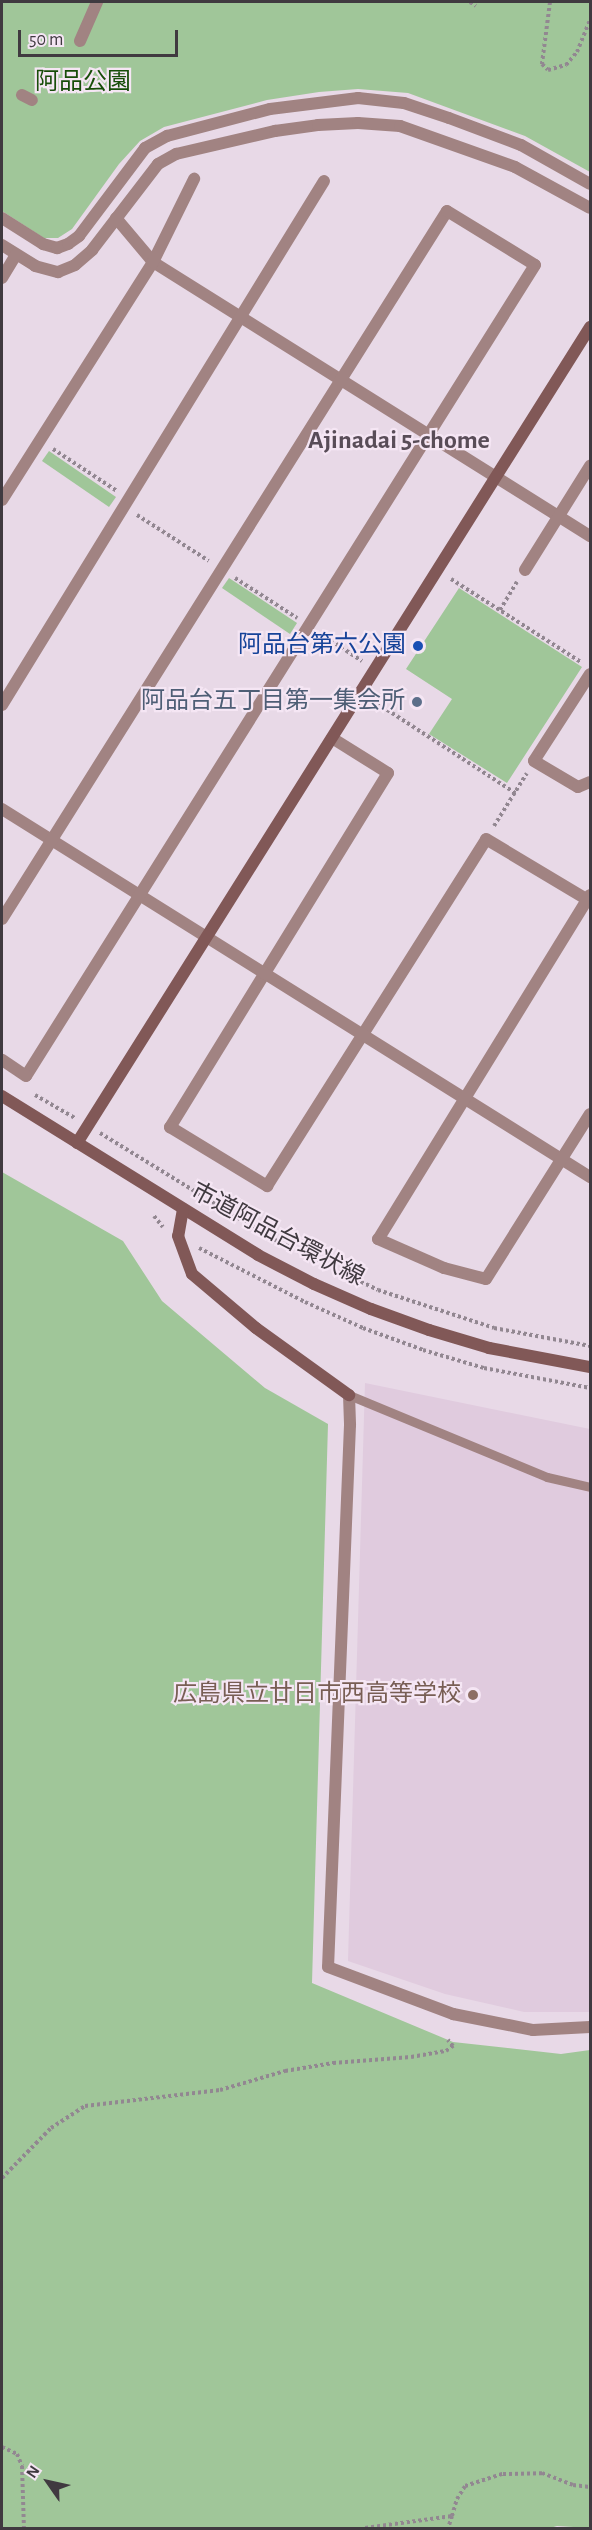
<!DOCTYPE html>
<meta charset="utf-8">
<style>
body{margin:0}
#map{position:relative;width:592px;height:2530px;overflow:hidden;background:#e8d9e7;font-family:"Alegreya Sans","Noto Sans JP",sans-serif}
div>[style]{position:absolute}
.built>*{inset:0;background:#e0cbde}
.green>*{inset:0;background:#a0c699}
.path>*{height:4px;margin-top:-2px;transform-origin:0;background:repeating-linear-gradient(90deg,#928791 0 3px,transparent 0 6px)}
.lane>*{height:9px;margin:-4.5px;padding:0 4.5px;transform-origin:4.5px;border-radius:4.5px;background:#a18382}
.street>*{height:12px;margin:-6px;padding:0 6px;transform-origin:6px;border-radius:6px;background:#a18382}
.secondary>*{height:12px;margin:-6px;padding:0 6px;transform-origin:6px;border-radius:6px;background:#815857}
.dots>*{width:16px;height:16px;translate:-50% -50%;box-sizing:border-box;border:3px solid #f5e6f4;border-radius:50%}
span{translate:-50% -50%;white-space:nowrap;text-align:center;line-height:1.15;-webkit-text-stroke:4.5px #f5e6f4;paint-order:stroke}
.park-label{font-size:24px;color:#174d09}
.transit-label{font-size:24px;color:#164399}
.right{translate:-100% -50%;text-align:right}
.service-label{font-size:24px;color:#4e5e75}
.street-label{font-size:24px;color:#403a40}
.education-label{font-size:24px;color:#785e54}
.neighbourhood-label{font-size:26px;color:#594d58;font-weight:700}
.frame{position:absolute;inset:0;border:3px solid #403a40;pointer-events:none}
.north{position:absolute;left:18px;top:2452px;width:60px;height:60px;-webkit-text-stroke:4px #f5e6f4;paint-order:stroke;rotate:304deg;font-size:16px;font-weight:700;line-height:24px;text-align:center;color:#403a40}
.north::after{content:'';display:block;margin:auto;width:21px;height:27px;background:#403a40;clip-path:polygon(50% 0,100% 100%,50% 72%,0 100%)}
.scale{position:absolute;left:18px;top:30px;width:160px;height:27px;box-sizing:border-box;border:3px solid #403a40;border-top:0;padding-left:8px;font-size:18px;line-height:21px;white-space:nowrap;color:#403a40;-webkit-text-stroke:4px #f5e6f4;paint-order:stroke}
</style>
<div id="map">
<div class="built">
<i style="clip-path:polygon(365px 1383px,590px 1429px,590px 2012px,524px 2012px,445px 1994px,348px 1961px)"></i>
</div>
<div class="green">
<i style="clip-path:polygon(2px 2px,590px 2px,590px 172px,525px 136px,408px 93px,358px 89px,319px 92px,267px 100px,164px 127px,140px 141px,119px 164px,72px 229px,58px 238px,44px 238px,2px 211px)"></i>
<i style="clip-path:polygon(49px 451px,116px 497px,109px 507px,42px 461px)"></i>
<i style="clip-path:polygon(229px 578px,297px 623px,290px 634px,222px 588px)"></i>
<i style="clip-path:polygon(459px 588px,582px 667px,507px 783px,429px 734px,452px 699px,406px 669px)"></i>
<i style="clip-path:polygon(2px 1172px,123px 1241px,162px 1301px,265px 1388px,328px 1424px,312px 1983px,453px 2042px,561px 2054px,590px 2050px,590px 2528px,557px 2526px,550px 2528px,2px 2528px)"></i>
</div>
<div class="path">
<i style="left:470px;top:2px;width:7px;rotate:34deg"></i>
<i style="left:550px;top:2px;width:63px;rotate:97.4deg"></i>
<i style="left:542px;top:64px;width:8px;rotate:45deg"></i>
<i style="left:548px;top:70px;width:19px;rotate:-16deg"></i>
<i style="left:566px;top:65px;width:17px;rotate:-50deg"></i>
<i style="left:577px;top:52px;width:35px;rotate:-68deg"></i>
<i style="left:53px;top:449px;width:77px;rotate:33.3deg"></i>
<i style="left:137px;top:515px;width:85px;rotate:32.6deg"></i>
<i style="left:235px;top:578px;width:74px;rotate:32.8deg"></i>
<i style="left:451px;top:579px;width:154px;rotate:32.6deg"></i>
<i style="left:500px;top:610px;width:33px;rotate:-59deg"></i>
<i style="left:321px;top:634px;width:49px;rotate:33.4deg"></i>
<i style="left:372px;top:700px;width:171px;rotate:33deg"></i>
<i style="left:494px;top:826px;width:62px;rotate:-58.1deg"></i>
<i style="left:35px;top:1095px;width:46px;rotate:29.9deg"></i>
<i style="left:100px;top:1133px;width:198px;rotate:31.6deg"></i>
<i style="left:269px;top:1237px;width:121px;rotate:25.9deg"></i>
<i style="left:378px;top:1290px;width:122px;rotate:18.1deg"></i>
<i style="left:494px;top:1328px;width:98px;rotate:10.6deg"></i>
<i style="left:154px;top:1216px;width:14px;rotate:51deg"></i>
<i style="left:199px;top:1248px;width:119px;rotate:27deg"></i>
<i style="left:305px;top:1302px;width:64px;rotate:24.1deg"></i>
<i style="left:363px;top:1328px;width:64px;rotate:20.1deg"></i>
<i style="left:423px;top:1350px;width:64px;rotate:16.4deg"></i>
<i style="left:484px;top:1368px;width:108px;rotate:10.7deg"></i>
<i style="left:2px;top:2178px;width:70px;rotate:-45.6deg"></i>
<i style="left:51px;top:2128px;width:40px;rotate:-32.9deg"></i>
<i style="left:85px;top:2106px;width:136px;rotate:-6.8deg"></i>
<i style="left:220px;top:2090px;width:68px;rotate:-16.3deg"></i>
<i style="left:285px;top:2071px;width:49px;rotate:-9.5deg"></i>
<i style="left:333px;top:2063px;width:78px;rotate:-4.4deg"></i>
<i style="left:411px;top:2057px;width:36px;rotate:-10deg"></i>
<i style="left:446px;top:2051px;width:9px;rotate:-36deg"></i>
<i style="left:453px;top:2046px;width:8px;rotate:-130deg"></i>
<i style="left:2px;top:2447px;width:17px;rotate:25deg"></i>
<i style="left:17px;top:2454px;width:13px;rotate:67deg"></i>
<i style="left:22px;top:2466px;width:62px;rotate:88.2deg"></i>
<i style="left:452px;top:2516px;width:18px;rotate:-74deg"></i>
<i style="left:457px;top:2499px;width:15px;rotate:-58deg"></i>
<i style="left:465px;top:2486px;width:40px;rotate:-18deg"></i>
<i style="left:503px;top:2474px;width:39px;rotate:-1deg"></i>
<i style="left:542px;top:2473px;width:33px;rotate:21deg"></i>
<i style="left:573px;top:2485px;width:17px;rotate:7deg"></i>
<i style="left:365px;top:2528px;width:88px;rotate:-7.9deg"></i>
<i style="left:452px;top:2516px;width:13px;rotate:108deg"></i>
</div>
<div class="lane">
<i style="left:349px;top:1395px;width:214px;rotate:22.5deg"></i>
<i style="left:547px;top:1477px;width:44px;rotate:13.1deg"></i>
</div>
<div class="street">
<i style="left:80px;top:41px;width:43px;rotate:-66.4deg"></i>
<i style="left:22px;top:95px;width:11px;rotate:27deg"></i>
<i style="left:2px;top:218px;width:49px;rotate:32.4deg"></i>
<i style="left:43px;top:244px;width:15px;rotate:16deg"></i>
<i style="left:57px;top:248px;width:12px;rotate:-20deg"></i>
<i style="left:68px;top:244px;width:14px;rotate:-36deg"></i>
<i style="left:79px;top:236px;width:110px;rotate:-53.1deg"></i>
<i style="left:145px;top:148px;width:25px;rotate:-29deg"></i>
<i style="left:167px;top:136px;width:106px;rotate:-14.7deg"></i>
<i style="left:270px;top:109px;width:89px;rotate:-7.1deg"></i>
<i style="left:358px;top:98px;width:46px;rotate:6.2deg"></i>
<i style="left:404px;top:103px;width:47px;rotate:18.4deg"></i>
<i style="left:449px;top:118px;width:77px;rotate:20.6deg"></i>
<i style="left:521px;top:145px;width:79px;rotate:29.5deg"></i>
<i style="left:116px;top:218px;width:57px;rotate:49.9deg"></i>
<i style="left:153px;top:262px;width:516px;rotate:32.09deg"></i>
<i style="left:2px;top:245px;width:39px;rotate:32deg"></i>
<i style="left:35px;top:266px;width:24px;rotate:15deg"></i>
<i style="left:58px;top:272px;width:18px;rotate:-22deg"></i>
<i style="left:75px;top:265px;width:23px;rotate:-41deg"></i>
<i style="left:92px;top:250px;width:108px;rotate:-52.5deg"></i>
<i style="left:158px;top:164px;width:21px;rotate:-29deg"></i>
<i style="left:176px;top:154px;width:102px;rotate:-13.1deg"></i>
<i style="left:275px;top:131px;width:43px;rotate:-7.9deg"></i>
<i style="left:318px;top:125px;width:40px;rotate:-2.9deg"></i>
<i style="left:358px;top:123px;width:42px;rotate:4.1deg"></i>
<i style="left:400px;top:126px;width:122px;rotate:19.6deg"></i>
<i style="left:515px;top:167px;width:85px;rotate:28.7deg"></i>
<i style="left:2px;top:278px;width:27px;rotate:-59deg"></i>
<i style="left:2px;top:500px;width:282px;rotate:-57.6deg"></i>
<i style="left:153px;top:262px;width:93px;rotate:-63.7deg"></i>
<i style="left:525px;top:570px;width:123px;rotate:-58deg"></i>
<i style="left:590px;top:674px;width:103px;rotate:122.8deg"></i>
<i style="left:534px;top:761px;width:51px;rotate:30.6deg"></i>
<i style="left:578px;top:787px;width:13px;rotate:-23deg"></i>
<i style="left:2px;top:705px;width:615px;rotate:-58.43deg"></i>
<i style="left:332px;top:738px;width:66px;rotate:32deg"></i>
<i style="left:388px;top:773px;width:416px;rotate:121.6deg"></i>
<i style="left:170px;top:1127px;width:114px;rotate:31.3deg"></i>
<i style="left:267px;top:1186px;width:410px;rotate:-57.7deg"></i>
<i style="left:486px;top:839px;width:119px;rotate:30.9deg"></i>
<i style="left:2px;top:809px;width:694px;rotate:32.04deg"></i>
<i style="left:590px;top:895px;width:404px;rotate:121.6deg"></i>
<i style="left:378px;top:1239px;width:72px;rotate:23.7deg"></i>
<i style="left:444px;top:1268px;width:43px;rotate:14.7deg"></i>
<i style="left:486px;top:1279px;width:195px;rotate:-57.8deg"></i>
<i style="left:2px;top:919px;width:836px;rotate:-57.85deg"></i>
<i style="left:447px;top:211px;width:103px;rotate:31.5deg"></i>
<i style="left:535px;top:265px;width:957px;rotate:122.11deg"></i>
<i style="left:26px;top:1076px;width:29px;rotate:-146deg"></i>
<i style="left:349px;top:1395px;width:30px;rotate:88deg"></i>
<i style="left:350px;top:1425px;width:542px;rotate:92.32deg"></i>
<i style="left:328px;top:1967px;width:134px;rotate:20.6deg"></i>
<i style="left:453px;top:2014px;width:82px;rotate:11.3deg"></i>
<i style="left:533px;top:2030px;width:57px;rotate:-3deg"></i>
</div>
<div class="secondary">
<i style="left:2px;top:1096px;width:301px;rotate:31.8deg"></i>
<i style="left:258px;top:1255px;width:63px;rotate:27.4deg"></i>
<i style="left:314px;top:1284px;width:62px;rotate:23.7deg"></i>
<i style="left:371px;top:1309px;width:62px;rotate:19.9deg"></i>
<i style="left:429px;top:1330px;width:63px;rotate:16.7deg"></i>
<i style="left:489px;top:1348px;width:103px;rotate:10.7deg"></i>
<i style="left:77px;top:1143px;width:964px;rotate:-57.84deg"></i>
<i style="left:183px;top:1209px;width:27px;rotate:100deg"></i>
<i style="left:178px;top:1236px;width:40px;rotate:69.8deg"></i>
<i style="left:192px;top:1274px;width:84px;rotate:40.2deg"></i>
<i style="left:256px;top:1328px;width:115px;rotate:35.8deg"></i>
</div>
<div class="dots">
<i style="left:418px;top:646px;background:#1a4fb4"></i>
<i style="left:417px;top:702px;background:#5c6f8a"></i>
<i style="left:473px;top:1695px;background:#8d6e63"></i>
</div>
<div class="park-label">
<span style="left:83px;top:83px">阿品公園</span>
</div>
<div class="transit-label">
<span class="right" style="left:406px;top:646px">阿品台第六公園</span>
</div>
<div class="service-label">
<span class="right" style="left:405px;top:702px">阿品台五丁目第一集会所</span>
</div>
<div class="street-label">
<span style="left:277px;top:1235px;rotate:28deg">市道阿品台環状線</span>
</div>
<div class="education-label">
<span class="right" style="left:461px;top:1695px">広島県立廿日市西高等学校</span>
</div>
<div class="neighbourhood-label">
<span style="left:399px;top:441px">Ajinadai 5-chome</span>
</div>
<div class="frame"></div>
<div class="north">N</div>
<div class="scale">50 m</div>
</div>
